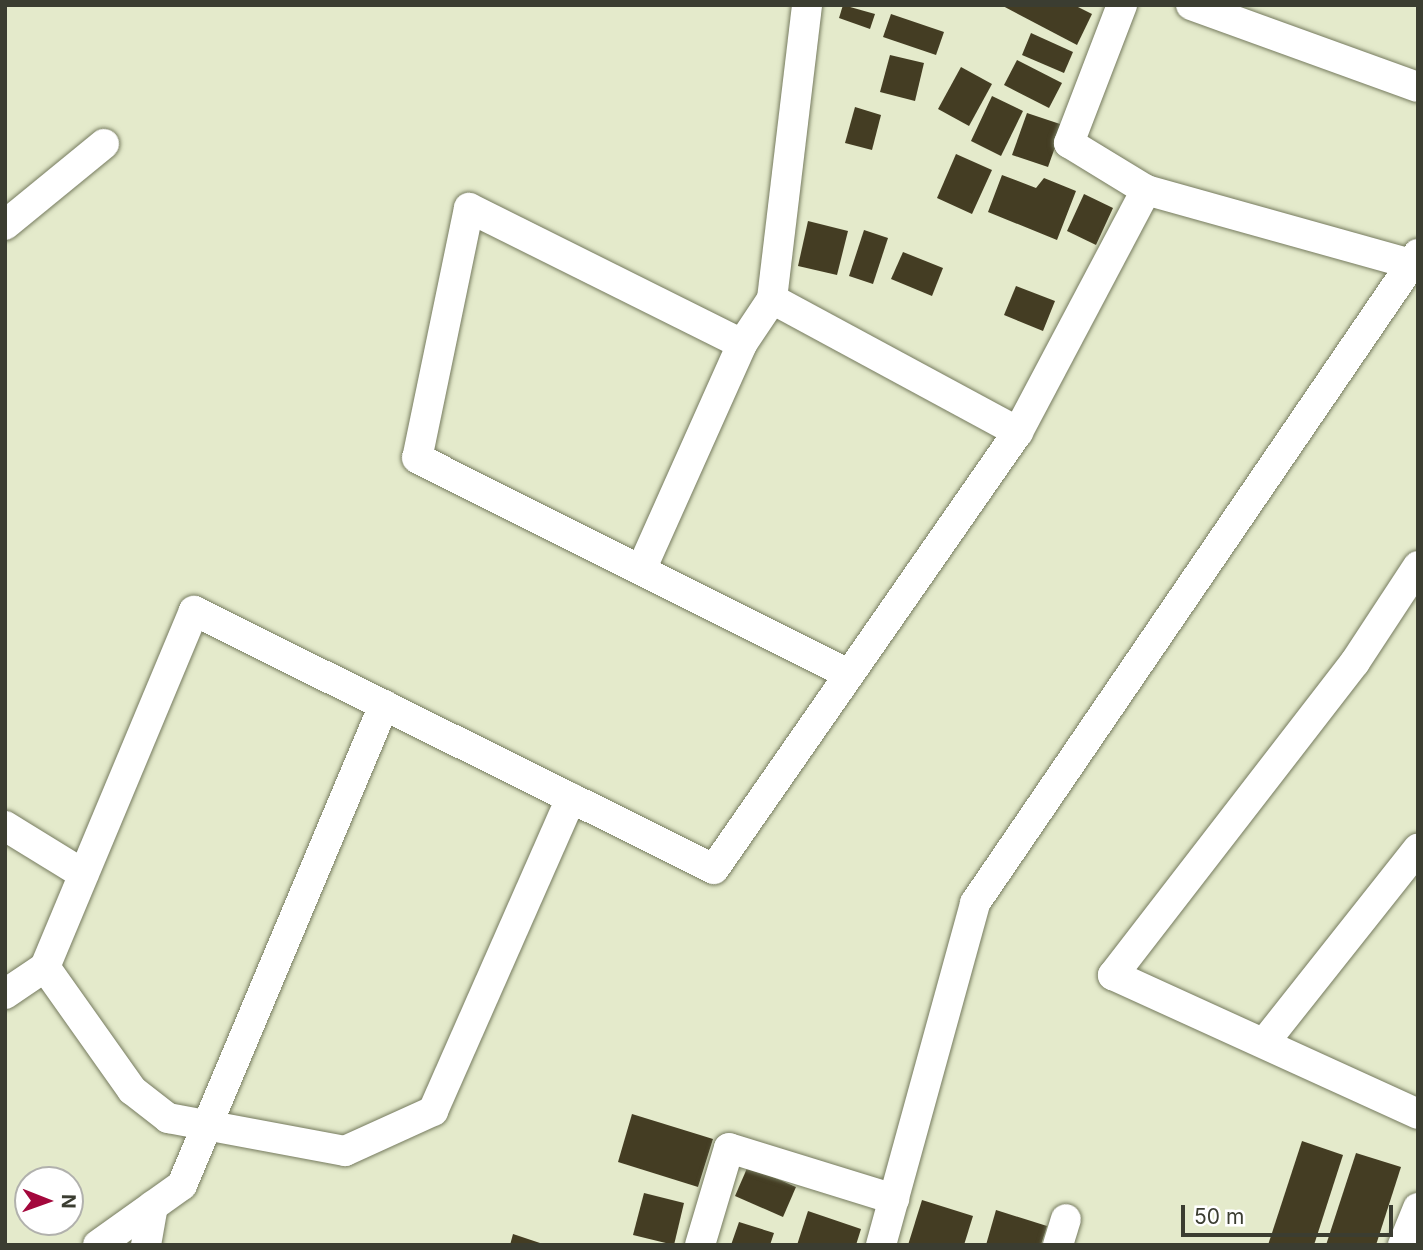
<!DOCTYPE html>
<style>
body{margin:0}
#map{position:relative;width:1423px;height:1250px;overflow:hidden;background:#e4eacb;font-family:Inter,sans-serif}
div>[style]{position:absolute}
.building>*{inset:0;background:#443d23}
.roads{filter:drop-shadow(0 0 2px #767b5f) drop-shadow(0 0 2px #767b5f)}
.minor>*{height:30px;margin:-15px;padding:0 15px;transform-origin:15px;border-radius:15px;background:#fff}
span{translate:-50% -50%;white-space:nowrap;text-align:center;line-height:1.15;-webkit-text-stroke:7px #fff;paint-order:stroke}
.frame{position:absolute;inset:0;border:7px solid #3b3d31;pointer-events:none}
.north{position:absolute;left:14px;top:1166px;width:70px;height:70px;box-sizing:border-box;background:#fff;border:2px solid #b1b1ad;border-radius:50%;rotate:91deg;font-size:19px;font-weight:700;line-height:28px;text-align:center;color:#3b3d31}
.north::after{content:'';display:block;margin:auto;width:24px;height:32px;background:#a3073c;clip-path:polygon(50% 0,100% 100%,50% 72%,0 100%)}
.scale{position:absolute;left:1181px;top:1205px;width:212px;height:32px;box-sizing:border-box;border:4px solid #3b3d31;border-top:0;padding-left:9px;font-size:21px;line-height:24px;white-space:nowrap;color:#3b3d31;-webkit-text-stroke:5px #fff;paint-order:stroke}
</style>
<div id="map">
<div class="building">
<i style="clip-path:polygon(843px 5px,875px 14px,870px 29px,839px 18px)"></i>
<i style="clip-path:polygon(1001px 5px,1074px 5px,1092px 14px,1077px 45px)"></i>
<i style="clip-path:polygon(891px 14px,944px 32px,936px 55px,883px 37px)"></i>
<i style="clip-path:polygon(1031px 33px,1073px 52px,1064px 73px,1022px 55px)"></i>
<i style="clip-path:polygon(890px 55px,924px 63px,915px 101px,880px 92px)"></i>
<i style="clip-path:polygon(1017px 60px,1062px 83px,1049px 108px,1004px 85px)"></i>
<i style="clip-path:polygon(961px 67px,992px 84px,969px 126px,938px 109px)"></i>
<i style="clip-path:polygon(992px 96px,1023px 111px,1001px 156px,971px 141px)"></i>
<i style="clip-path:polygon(855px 107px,881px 115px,872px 150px,845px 143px)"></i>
<i style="clip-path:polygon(1027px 113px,1063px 125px,1048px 167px,1012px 155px)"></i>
<i style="clip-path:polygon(956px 154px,992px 170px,972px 214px,937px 198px)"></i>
<i style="clip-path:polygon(1002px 175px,1036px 188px,1044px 178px,1076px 191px,1057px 240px,988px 212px)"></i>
<i style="clip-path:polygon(1084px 194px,1113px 208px,1096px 245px,1067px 231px)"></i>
<i style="clip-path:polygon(808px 221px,848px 231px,837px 275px,798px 266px)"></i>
<i style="clip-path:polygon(864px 230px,888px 238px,873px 284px,849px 276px)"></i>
<i style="clip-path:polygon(903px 252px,943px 268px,932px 296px,891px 279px)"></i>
<i style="clip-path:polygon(1016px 286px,1055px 301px,1043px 331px,1004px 315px)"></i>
<i style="clip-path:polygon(632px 1114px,713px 1139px,698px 1187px,618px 1162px)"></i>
<i style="clip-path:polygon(1302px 1141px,1343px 1155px,1314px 1245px,1268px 1245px)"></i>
<i style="clip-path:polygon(1356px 1153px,1401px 1167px,1376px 1245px,1326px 1245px)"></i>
<i style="clip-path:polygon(748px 1166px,796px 1187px,783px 1217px,735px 1196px)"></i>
<i style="clip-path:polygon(644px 1193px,684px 1203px,674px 1245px,633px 1235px)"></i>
<i style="clip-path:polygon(922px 1200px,973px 1216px,964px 1245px,908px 1245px)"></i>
<i style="clip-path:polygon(996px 1210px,1047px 1226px,1041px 1245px,986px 1245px)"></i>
<i style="clip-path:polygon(808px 1211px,861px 1229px,856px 1245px,797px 1245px)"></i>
<i style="clip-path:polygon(739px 1222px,774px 1233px,770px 1245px,731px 1245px)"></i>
<i style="clip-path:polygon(513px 1234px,543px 1244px,543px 1245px,510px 1245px)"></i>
</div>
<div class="roads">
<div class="minor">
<i style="left:1122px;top:5px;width:148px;rotate:111deg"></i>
<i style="left:1069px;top:143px;width:90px;rotate:31.4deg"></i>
<i style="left:1146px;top:190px;width:282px;rotate:15.6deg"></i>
<i style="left:1191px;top:5px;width:241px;rotate:19.9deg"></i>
<i style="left:5px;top:225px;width:128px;rotate:-39.3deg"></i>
<i style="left:772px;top:299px;width:280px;rotate:28.4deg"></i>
<i style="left:742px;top:344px;width:305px;rotate:-153.5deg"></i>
<i style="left:469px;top:208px;width:255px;rotate:101.7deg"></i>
<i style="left:417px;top:458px;width:483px;rotate:26.6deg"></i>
<i style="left:1418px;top:566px;width:115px;rotate:123.3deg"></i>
<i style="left:1355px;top:662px;width:396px;rotate:127.7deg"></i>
<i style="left:1113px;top:975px;width:335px;rotate:24.5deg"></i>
<i style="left:641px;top:570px;width:248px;rotate:-65.9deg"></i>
<i style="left:742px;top:344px;width:54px;rotate:-56.3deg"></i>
<i style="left:772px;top:299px;width:296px;rotate:-83.2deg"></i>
<i style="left:5px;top:826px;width:92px;rotate:31.6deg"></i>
<i style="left:45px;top:967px;width:151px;rotate:54.7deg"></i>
<i style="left:132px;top:1090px;width:46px;rotate:37.9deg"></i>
<i style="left:168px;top:1118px;width:180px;rotate:10.6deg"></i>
<i style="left:345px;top:1151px;width:97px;rotate:-24.4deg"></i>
<i style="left:433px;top:1111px;width:342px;rotate:-66.2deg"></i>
<i style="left:5px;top:994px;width:48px;rotate:-34deg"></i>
<i style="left:45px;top:967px;width:386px;rotate:-67.3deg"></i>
<i style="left:194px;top:611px;width:580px;rotate:26.39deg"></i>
<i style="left:714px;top:869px;width:532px;rotate:-55.18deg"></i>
<i style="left:1018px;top:432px;width:274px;rotate:-62.1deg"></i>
<i style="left:1264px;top:1043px;width:248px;rotate:-51.6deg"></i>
<i style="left:98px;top:1245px;width:103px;rotate:-35.5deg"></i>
<i style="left:182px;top:1185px;width:521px;rotate:-67.18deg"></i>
<i style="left:146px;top:1245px;width:40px;rotate:-80deg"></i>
<i style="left:700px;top:1245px;width:101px;rotate:-73.4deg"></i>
<i style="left:729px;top:1148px;width:173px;rotate:17.2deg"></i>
<i style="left:881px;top:1245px;width:355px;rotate:-74.6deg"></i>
<i style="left:975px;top:903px;width:786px;rotate:-55.68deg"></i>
<i style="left:1058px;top:1245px;width:27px;rotate:-73deg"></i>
<i style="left:1403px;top:1245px;width:40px;rotate:-68deg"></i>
</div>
</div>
<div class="frame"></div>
<div class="north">N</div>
<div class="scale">50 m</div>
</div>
